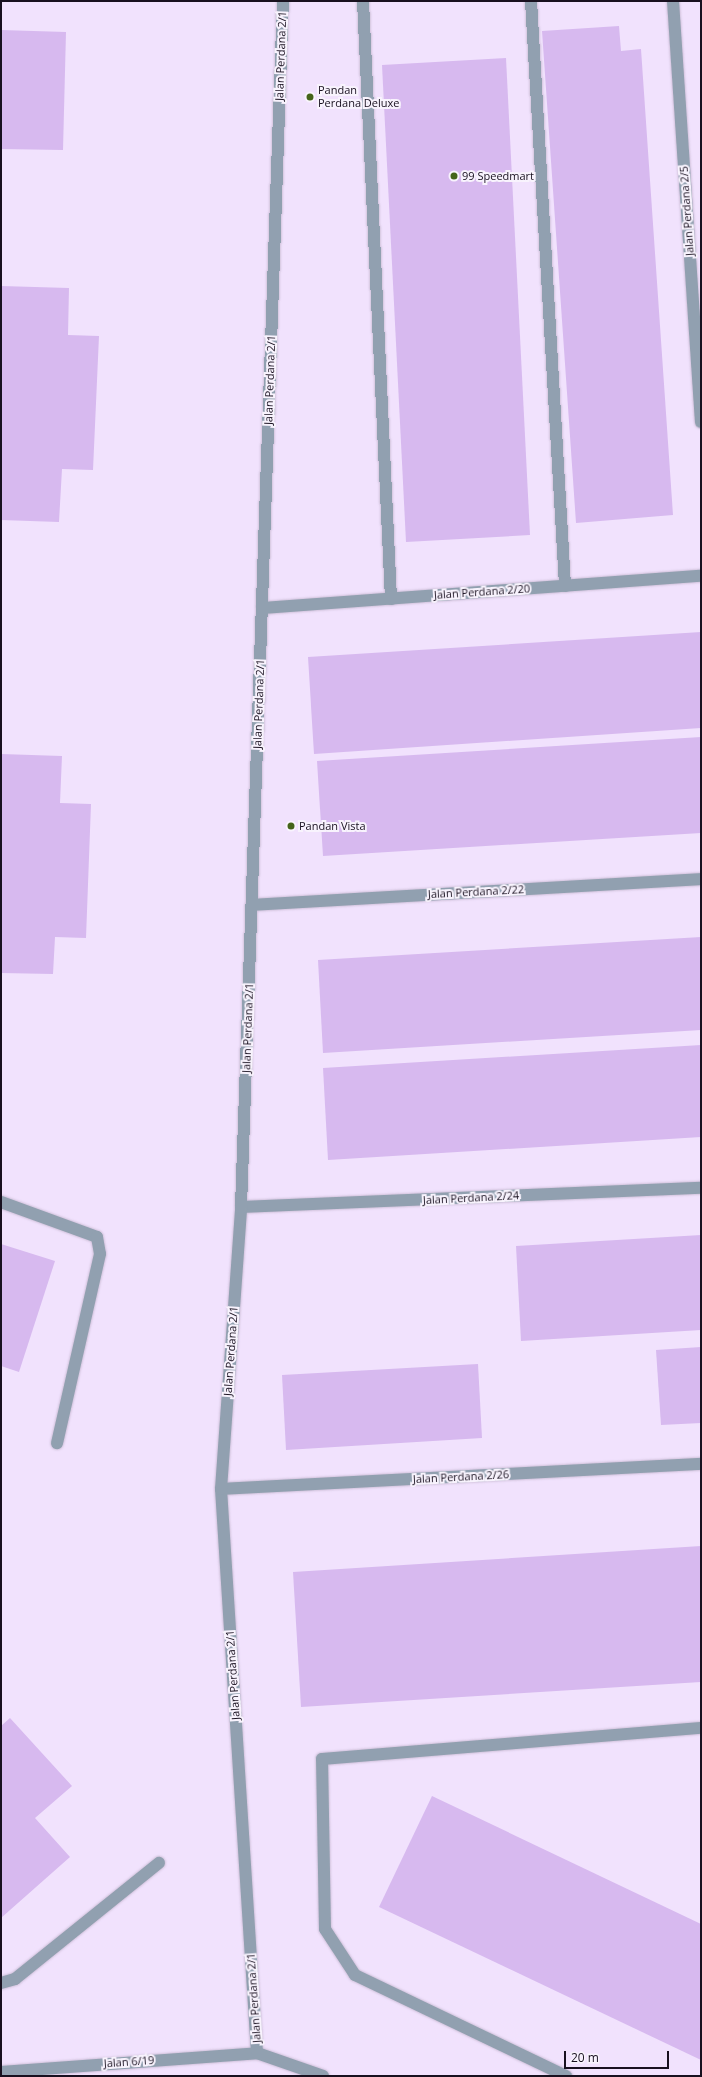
<!DOCTYPE html>
<style>
body{margin:0}
#map{position:relative;width:702px;height:2077px;overflow:hidden;background:#f1e2fd;font-family:"Open Sans",sans-serif}
div>[style]{position:absolute}
.building>*{inset:0;background:#d7b9ef}
.roads{filter:drop-shadow(0 0 1px #cec0d9) drop-shadow(0 0 1px #cec0d9)}
.minor>*{height:12px;margin:-6px;padding:0 6px;transform-origin:6px;border-radius:6px;background:#91a0b0}
.dots>*{width:11px;height:11px;translate:-50% -50%;box-sizing:border-box;border:2px solid #f8f3fd;border-radius:50%}
span{translate:-50% -50%;white-space:nowrap;text-align:center;line-height:1.15;-webkit-text-stroke:4px #f8f3fd;paint-order:stroke}
.street-label{font-size:11px;color:#18101f}
.poi-label{font-size:11px;color:#18101f}
.left{translate:0 -50%;text-align:left}
.frame{position:absolute;inset:0;border:2px solid #18101f;pointer-events:none}
.scale{position:absolute;left:564px;top:2051px;width:105px;height:18px;box-sizing:border-box;border:2px solid #18101f;border-top:0;padding-left:5px;font-size:12px;line-height:14px;white-space:nowrap;color:#18101f;-webkit-text-stroke:3px #f8f3fd;paint-order:stroke}
</style>
<div id="map">
<div class="building">
<i style="clip-path:polygon(619px 26px,621px 51px,641px 49px,673px 515px,576px 523px,542px 31px)"></i>
<i style="clip-path:polygon(1px 30px,66px 32px,63px 150px,1px 149px)"></i>
<i style="clip-path:polygon(506px 58px,530px 535px,406px 542px,382px 65px)"></i>
<i style="clip-path:polygon(1px 286px,69px 288px,68px 335px,99px 336px,93px 470px,62px 469px,59px 522px,1px 520px)"></i>
<i style="clip-path:polygon(701px 632px,701px 728px,314px 754px,308px 657px)"></i>
<i style="clip-path:polygon(701px 737px,701px 833px,323px 856px,317px 761px)"></i>
<i style="clip-path:polygon(1px 754px,62px 756px,60px 803px,91px 804px,86px 938px,55px 937px,53px 974px,1px 973px)"></i>
<i style="clip-path:polygon(701px 937px,701px 1030px,323px 1053px,318px 960px)"></i>
<i style="clip-path:polygon(701px 1045px,701px 1137px,328px 1160px,323px 1068px)"></i>
<i style="clip-path:polygon(701px 1235px,701px 1330px,521px 1341px,516px 1246px)"></i>
<i style="clip-path:polygon(1px 1244px,55px 1261px,19px 1372px,1px 1366px)"></i>
<i style="clip-path:polygon(701px 1347px,701px 1423px,661px 1425px,656px 1350px)"></i>
<i style="clip-path:polygon(478px 1364px,482px 1438px,286px 1450px,282px 1375px)"></i>
<i style="clip-path:polygon(701px 1546px,701px 1682px,301px 1707px,293px 1572px)"></i>
<i style="clip-path:polygon(10px 1718px,72px 1786px,35px 1818px,70px 1857px,1px 1918px,1px 1726px)"></i>
<i style="clip-path:polygon(432px 1796px,701px 1924px,701px 2060px,379px 1907px)"></i>
</div>
<div class="roads">
<div class="minor">
<i style="left:363px;top:1px;width:599px;rotate:87.32deg"></i>
<i style="left:531px;top:1px;width:586px;rotate:86.67deg"></i>
<i style="left:673px;top:1px;width:422px;rotate:86.2deg"></i>
<i style="left:262px;top:608px;width:440px;rotate:-4.2deg"></i>
<i style="left:252px;top:905px;width:450px;rotate:-3.3deg"></i>
<i style="left:1px;top:1202px;width:102px;rotate:20deg"></i>
<i style="left:97px;top:1237px;width:17px;rotate:80deg"></i>
<i style="left:100px;top:1254px;width:194px;rotate:102.8deg"></i>
<i style="left:241px;top:1207px;width:460px;rotate:-2.4deg"></i>
<i style="left:221px;top:1489px;width:481px;rotate:-3deg"></i>
<i style="left:1px;top:1983px;width:15px;rotate:-16deg"></i>
<i style="left:15px;top:1979px;width:185px;rotate:-38.9deg"></i>
<i style="left:257px;top:2053px;width:565px;rotate:-93.65deg"></i>
<i style="left:221px;top:1489px;width:283px;rotate:-85.9deg"></i>
<i style="left:241px;top:1207px;width:1207px;rotate:-88.01deg"></i>
<i style="left:1px;top:2072px;width:257px;rotate:-4.2deg"></i>
<i style="left:257px;top:2053px;width:70px;rotate:19.2deg"></i>
<i style="left:566px;top:2076px;width:234px;rotate:-154.4deg"></i>
<i style="left:355px;top:1975px;width:55px;rotate:-123.1deg"></i>
<i style="left:325px;top:1929px;width:170px;rotate:-91deg"></i>
<i style="left:322px;top:1759px;width:380px;rotate:-4.7deg"></i>
</div>
</div>
<div class="dots">
<i style="left:310px;top:97px;background:#45641a"></i>
<i style="left:454px;top:176px;background:#45641a"></i>
<i style="left:291px;top:826px;background:#45641a"></i>
</div>
<div class="street-label">
<span style="left:281px;top:56px;rotate:-88deg">Jalan Perdana 2/1</span>
<span style="left:687px;top:211px;rotate:-94deg">Jalan Perdana 2/5</span>
<span style="left:270px;top:380px;rotate:-88deg">Jalan Perdana 2/1</span>
<span style="left:482px;top:592px;rotate:-4deg">Jalan Perdana 2/20</span>
<span style="left:259px;top:704px;rotate:-88deg">Jalan Perdana 2/1</span>
<span style="left:476px;top:892px;rotate:-3deg">Jalan Perdana 2/22</span>
<span style="left:248px;top:1028px;rotate:-88deg">Jalan Perdana 2/1</span>
<span style="left:471px;top:1198px;rotate:-3deg">Jalan Perdana 2/24</span>
<span style="left:231px;top:1351px;rotate:-86deg">Jalan Perdana 2/1</span>
<span style="left:461px;top:1477px;rotate:-3deg">Jalan Perdana 2/26</span>
<span style="left:233px;top:1675px;rotate:-94deg">Jalan Perdana 2/1</span>
<span style="left:254px;top:1998px;rotate:-94deg">Jalan Perdana 2/1</span>
<span style="left:129px;top:2062px;rotate:-4deg">Jalan 6/19</span>
</div>
<div class="poi-label">
<span class="left" style="left:318px;top:97px">Pandan<br>Perdana Deluxe</span>
<span class="left" style="left:462px;top:176px">99 Speedmart</span>
<span class="left" style="left:299px;top:826px">Pandan Vista</span>
</div>
<div class="frame"></div>
<div class="scale">20 m</div>
</div>
